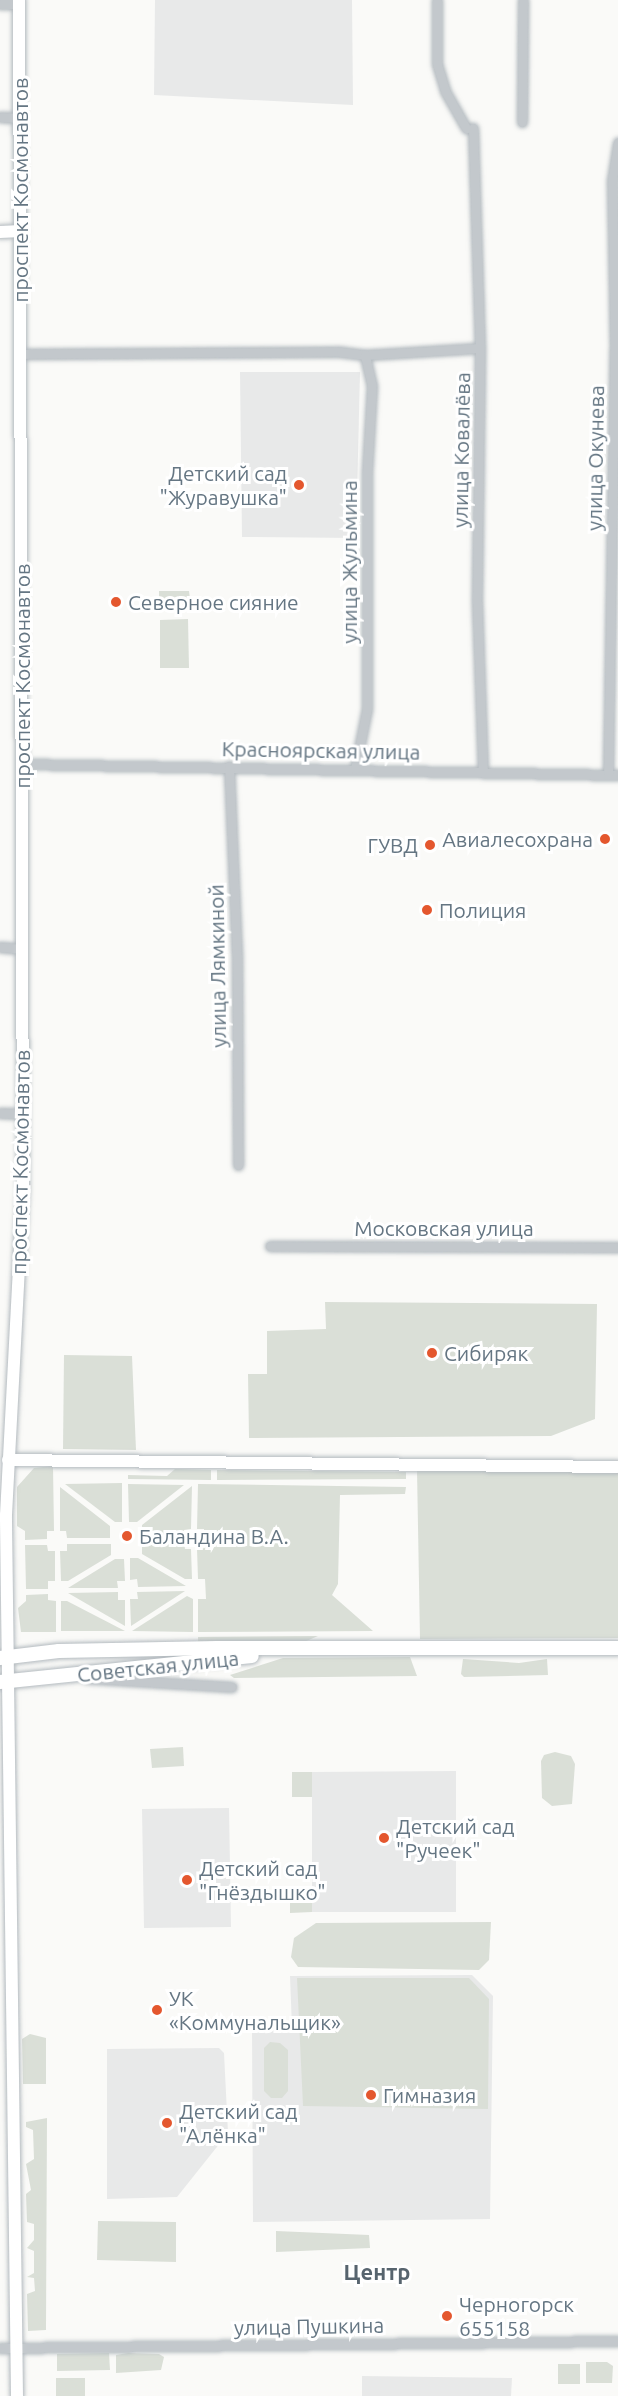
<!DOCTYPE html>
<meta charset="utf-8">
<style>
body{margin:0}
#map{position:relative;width:618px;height:2396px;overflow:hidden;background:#fafaf8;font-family:Ubuntu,sans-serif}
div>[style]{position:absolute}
.built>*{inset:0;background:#e8e9e9}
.green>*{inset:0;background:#dadfd7}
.roads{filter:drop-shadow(0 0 2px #b3babf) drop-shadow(0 0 2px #b3babf)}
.street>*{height:9px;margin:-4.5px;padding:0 4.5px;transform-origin:4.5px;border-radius:4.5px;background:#c3c8cc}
.secondary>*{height:12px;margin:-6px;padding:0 6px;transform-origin:6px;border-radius:6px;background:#fff}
.primary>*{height:14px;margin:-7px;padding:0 7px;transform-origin:7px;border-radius:7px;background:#fff}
.dots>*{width:16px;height:16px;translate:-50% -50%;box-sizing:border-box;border:3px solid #fff;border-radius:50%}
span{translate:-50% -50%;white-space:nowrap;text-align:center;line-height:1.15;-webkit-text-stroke:6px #fff;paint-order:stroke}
.street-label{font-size:21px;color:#657683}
.poi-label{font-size:21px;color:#657683}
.right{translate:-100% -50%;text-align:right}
.left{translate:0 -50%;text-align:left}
.neighbourhood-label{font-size:22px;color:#57646e;font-weight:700}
</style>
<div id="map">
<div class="built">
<i style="clip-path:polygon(155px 0,352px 0,353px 105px,154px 95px)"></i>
<i style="clip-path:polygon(240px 372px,360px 372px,356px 538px,242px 537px)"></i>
<i style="clip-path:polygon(456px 1771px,456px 1912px,312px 1912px,312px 1772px)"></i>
<i style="clip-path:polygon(229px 1808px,231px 1927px,144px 1928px,142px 1809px)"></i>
<i style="clip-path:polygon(472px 1975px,493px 1996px,490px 2219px,253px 2222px,252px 2029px,292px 2028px,290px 1976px)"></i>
<i style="clip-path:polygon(219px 2048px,224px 2053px,228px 2133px,177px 2197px,107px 2199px,107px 2049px)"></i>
<i style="clip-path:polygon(362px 2376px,512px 2378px,511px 2396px,362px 2396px)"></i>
</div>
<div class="green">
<i style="clip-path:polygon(159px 591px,189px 591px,191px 607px,159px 609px)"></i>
<i style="clip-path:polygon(188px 619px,189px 668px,160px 668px,160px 620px)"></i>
<i style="clip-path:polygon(325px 1302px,597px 1304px,595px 1419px,551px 1436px,249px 1438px,248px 1374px,267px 1374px,267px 1331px,326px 1329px)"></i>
<i style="clip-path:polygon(64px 1355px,132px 1356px,136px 1450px,63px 1449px)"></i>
<i style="clip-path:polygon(53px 1466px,54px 1531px,47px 1531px,47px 1539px,25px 1540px,25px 1531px,17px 1526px,17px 1487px,34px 1468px)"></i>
<i style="clip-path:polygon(175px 1469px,211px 1470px,211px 1480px,128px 1479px,128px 1475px,167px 1476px)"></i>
<i style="clip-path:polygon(217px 1470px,406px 1472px,406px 1479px,217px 1480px)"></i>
<i style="clip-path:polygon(417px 1470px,618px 1472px,618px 1638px,420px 1639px)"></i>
<i style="clip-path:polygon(122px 1483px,122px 1522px,115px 1522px,65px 1484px)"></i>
<i style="clip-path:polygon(128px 1484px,184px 1485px,137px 1522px,129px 1522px)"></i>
<i style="clip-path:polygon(198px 1484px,406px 1487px,405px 1494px,340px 1495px,338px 1584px,332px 1595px,373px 1631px,198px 1632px,198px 1599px,206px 1599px,205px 1579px,198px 1579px,197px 1549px,205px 1548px,204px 1529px,197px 1529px)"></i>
<i style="clip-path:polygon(192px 1486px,191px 1529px,184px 1530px,184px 1536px,142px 1537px,142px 1525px)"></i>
<i style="clip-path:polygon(60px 1487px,110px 1526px,110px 1538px,67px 1538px,66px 1531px,60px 1531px)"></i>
<i style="clip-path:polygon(184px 1542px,185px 1549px,191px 1549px,192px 1579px,185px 1579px,142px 1554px,142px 1543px)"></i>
<i style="clip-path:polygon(67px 1544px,111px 1544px,111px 1555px,68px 1581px,61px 1581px,60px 1551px,67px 1551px)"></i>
<i style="clip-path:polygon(25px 1545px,47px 1545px,48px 1551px,55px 1551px,55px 1581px,48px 1581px,48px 1589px,26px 1589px)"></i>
<i style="clip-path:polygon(130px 1558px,138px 1558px,186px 1586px,138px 1587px,137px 1579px,130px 1580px)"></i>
<i style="clip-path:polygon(115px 1559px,124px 1559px,125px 1581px,117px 1581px,118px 1588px,68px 1588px)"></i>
<i style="clip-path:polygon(185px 1591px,131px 1626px,130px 1599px,138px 1599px,137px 1592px)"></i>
<i style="clip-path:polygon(118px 1592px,118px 1600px,125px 1600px,125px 1626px,68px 1593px)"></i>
<i style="clip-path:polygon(48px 1594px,48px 1600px,56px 1601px,56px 1632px,21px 1632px,18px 1608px,26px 1601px,26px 1595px)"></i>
<i style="clip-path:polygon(187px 1596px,193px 1599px,193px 1632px,132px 1631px)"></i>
<i style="clip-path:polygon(61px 1601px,67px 1601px,125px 1631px,61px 1631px)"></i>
<i style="clip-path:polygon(318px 1636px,304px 1642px,198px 1643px,198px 1637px)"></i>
<i style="clip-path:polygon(410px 1657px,417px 1676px,234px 1678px,230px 1675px,283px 1658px)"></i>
<i style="clip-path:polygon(463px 1659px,519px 1663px,547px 1659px,548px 1675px,464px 1677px,461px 1674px)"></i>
<i style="clip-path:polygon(183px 1747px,184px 1766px,152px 1768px,150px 1749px)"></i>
<i style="clip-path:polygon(555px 1752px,571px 1756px,575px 1764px,572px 1804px,552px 1806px,542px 1798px,541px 1761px,544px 1755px)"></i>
<i style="clip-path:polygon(292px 1772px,312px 1772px,312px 1797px,292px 1797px)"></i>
<i style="clip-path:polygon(290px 1892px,312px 1892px,312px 1912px,290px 1913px)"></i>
<i style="clip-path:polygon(491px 1922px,489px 1960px,479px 1970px,298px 1967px,291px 1957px,294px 1938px,316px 1923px)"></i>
<i style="clip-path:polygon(297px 1978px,469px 1978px,489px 1999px,488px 2109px,303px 2106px)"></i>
<i style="clip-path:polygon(30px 2034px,46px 2038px,46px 2084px,23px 2084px,22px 2039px)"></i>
<i style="clip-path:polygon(270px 2042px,280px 2043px,288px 2050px,288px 2091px,282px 2098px,271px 2098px,264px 2091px,264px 2048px)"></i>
<i style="clip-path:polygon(47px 2118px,46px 2330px,28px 2331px,27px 2294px,35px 2291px,34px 2278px,27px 2277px,34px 2273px,34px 2251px,27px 2248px,34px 2240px,34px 2224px,27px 2222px,26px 2194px,31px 2190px,26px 2164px,34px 2159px,33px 2130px,26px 2127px,26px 2122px)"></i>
<i style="clip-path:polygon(98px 2221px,176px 2222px,176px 2262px,97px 2260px)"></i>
<i style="clip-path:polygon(276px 2231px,369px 2235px,370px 2248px,276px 2252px)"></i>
<i style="clip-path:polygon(109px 2353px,110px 2370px,57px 2371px,57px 2354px)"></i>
<i style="clip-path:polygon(128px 2353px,159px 2354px,164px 2357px,161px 2370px,116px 2373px,116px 2355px)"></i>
<i style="clip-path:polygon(586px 2362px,607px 2362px,613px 2366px,612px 2383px,586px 2383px)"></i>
<i style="clip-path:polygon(558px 2364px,580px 2364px,580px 2384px,558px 2384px)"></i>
<i style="clip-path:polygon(56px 2378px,85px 2378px,85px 2396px,56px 2396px)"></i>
</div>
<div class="roads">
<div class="street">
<i style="left:437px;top:0;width:64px;rotate:90deg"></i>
<i style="left:437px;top:64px;width:28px;rotate:73deg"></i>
<i style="left:445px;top:91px;width:43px;rotate:60.4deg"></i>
<i style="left:0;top:4px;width:19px"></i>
<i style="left:0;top:117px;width:20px;rotate:3deg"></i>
<i style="left:522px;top:122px;width:122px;rotate:-89.5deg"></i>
<i style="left:473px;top:128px;width:220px;rotate:88.2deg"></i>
<i style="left:480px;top:348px;width:254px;rotate:90.7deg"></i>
<i style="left:477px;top:602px;width:169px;rotate:88deg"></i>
<i style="left:19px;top:354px;width:322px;rotate:-0.4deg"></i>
<i style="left:341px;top:352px;width:24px;rotate:7deg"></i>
<i style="left:365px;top:355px;width:115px;rotate:-3.5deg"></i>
<i style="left:22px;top:764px;width:596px;rotate:1.06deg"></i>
<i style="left:229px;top:766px;width:188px;rotate:87.6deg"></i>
<i style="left:237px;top:954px;width:211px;rotate:89.7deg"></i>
<i style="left:355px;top:769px;width:61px;rotate:-78.7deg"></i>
<i style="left:367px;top:709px;width:237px;rotate:-90deg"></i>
<i style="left:367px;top:472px;width:86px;rotate:-86.7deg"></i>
<i style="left:372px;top:386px;width:32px;rotate:-103deg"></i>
<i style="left:608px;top:775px;width:426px;rotate:-89.1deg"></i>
<i style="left:615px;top:349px;width:168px;rotate:-91deg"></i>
<i style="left:612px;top:181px;width:39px;rotate:-81deg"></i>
<i style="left:0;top:947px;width:22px;rotate:5deg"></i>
<i style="left:0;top:1113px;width:23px;rotate:2deg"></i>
<i style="left:270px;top:1246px;width:348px;rotate:0.2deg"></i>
<i style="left:86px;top:1678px;width:146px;rotate:3.5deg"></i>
<i style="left:0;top:2348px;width:618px;rotate:-0.65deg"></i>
</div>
<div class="secondary">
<i style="left:0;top:232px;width:21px;rotate:-3deg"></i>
<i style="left:8px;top:1460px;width:610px;rotate:0.66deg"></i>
<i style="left:17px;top:2396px;width:881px;rotate:-90.72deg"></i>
<i style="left:6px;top:1515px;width:328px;rotate:-87deg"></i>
<i style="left:23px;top:1187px;width:1187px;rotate:-90.19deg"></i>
</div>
<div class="primary">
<i style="left:0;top:1658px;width:59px;rotate:-6.8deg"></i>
<i style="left:59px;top:1651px;width:158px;rotate:-1.1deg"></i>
<i style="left:217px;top:1648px;width:401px"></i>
<i style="left:0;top:1682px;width:253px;rotate:-5.9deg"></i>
</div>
</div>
<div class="dots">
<i style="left:299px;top:485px;background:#e4572e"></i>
<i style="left:116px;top:602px;background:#e4572e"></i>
<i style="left:605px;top:839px;background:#e4572e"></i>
<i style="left:430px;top:845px;background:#e4572e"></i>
<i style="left:427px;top:910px;background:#e4572e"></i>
<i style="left:432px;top:1353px;background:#e4572e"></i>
<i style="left:127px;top:1536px;background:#e4572e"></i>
<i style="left:384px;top:1838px;background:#e4572e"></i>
<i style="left:187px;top:1880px;background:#e4572e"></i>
<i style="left:157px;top:2010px;background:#e4572e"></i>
<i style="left:371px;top:2095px;background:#e4572e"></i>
<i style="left:167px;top:2123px;background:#e4572e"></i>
<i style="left:447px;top:2316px;background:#e4572e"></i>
</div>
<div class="street-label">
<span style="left:20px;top:190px;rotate:-90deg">проспект Космонавтов</span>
<span style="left:461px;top:450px;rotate:-89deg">улица Ковалёва</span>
<span style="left:595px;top:458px;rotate:-89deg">улица Окунева</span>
<span style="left:349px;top:562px;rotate:-90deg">улица Жульмина</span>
<span style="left:22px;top:676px;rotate:-90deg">проспект Космонавтов</span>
<span style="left:321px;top:750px;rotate:1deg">Красноярская улица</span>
<span style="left:217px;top:966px;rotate:-91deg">улица Лямкиной</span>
<span style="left:20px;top:1162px;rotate:-89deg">проспект Космонавтов</span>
<span style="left:444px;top:1228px">Московская улица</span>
<span style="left:158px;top:1666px;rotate:-6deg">Советская улица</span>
<span style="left:309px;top:2326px;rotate:-1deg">улица Пушкина</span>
</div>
<div class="poi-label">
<span class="right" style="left:287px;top:485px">Детский сад<br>"Журавушка"</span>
<span class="left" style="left:128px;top:602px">Северное сияние</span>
<span class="right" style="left:593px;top:839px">Авиалесохрана</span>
<span class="right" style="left:418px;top:845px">ГУВД</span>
<span class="left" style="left:439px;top:910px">Полиция</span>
<span class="left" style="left:444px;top:1353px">Сибиряк</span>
<span class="left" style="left:139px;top:1536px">Баландина В.А.</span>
<span class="left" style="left:396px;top:1838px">Детский сад<br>"Ручеек"</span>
<span class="left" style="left:199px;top:1880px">Детский сад<br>"Гнёздышко"</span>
<span class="left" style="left:169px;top:2010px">УК<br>«Коммунальщик»</span>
<span class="left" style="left:383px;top:2095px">Гимназия</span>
<span class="left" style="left:179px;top:2123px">Детский сад<br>"Алёнка"</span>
<span class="left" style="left:459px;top:2316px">Черногорск<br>655158</span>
</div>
<div class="neighbourhood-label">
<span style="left:377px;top:2272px">Центр</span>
</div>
</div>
